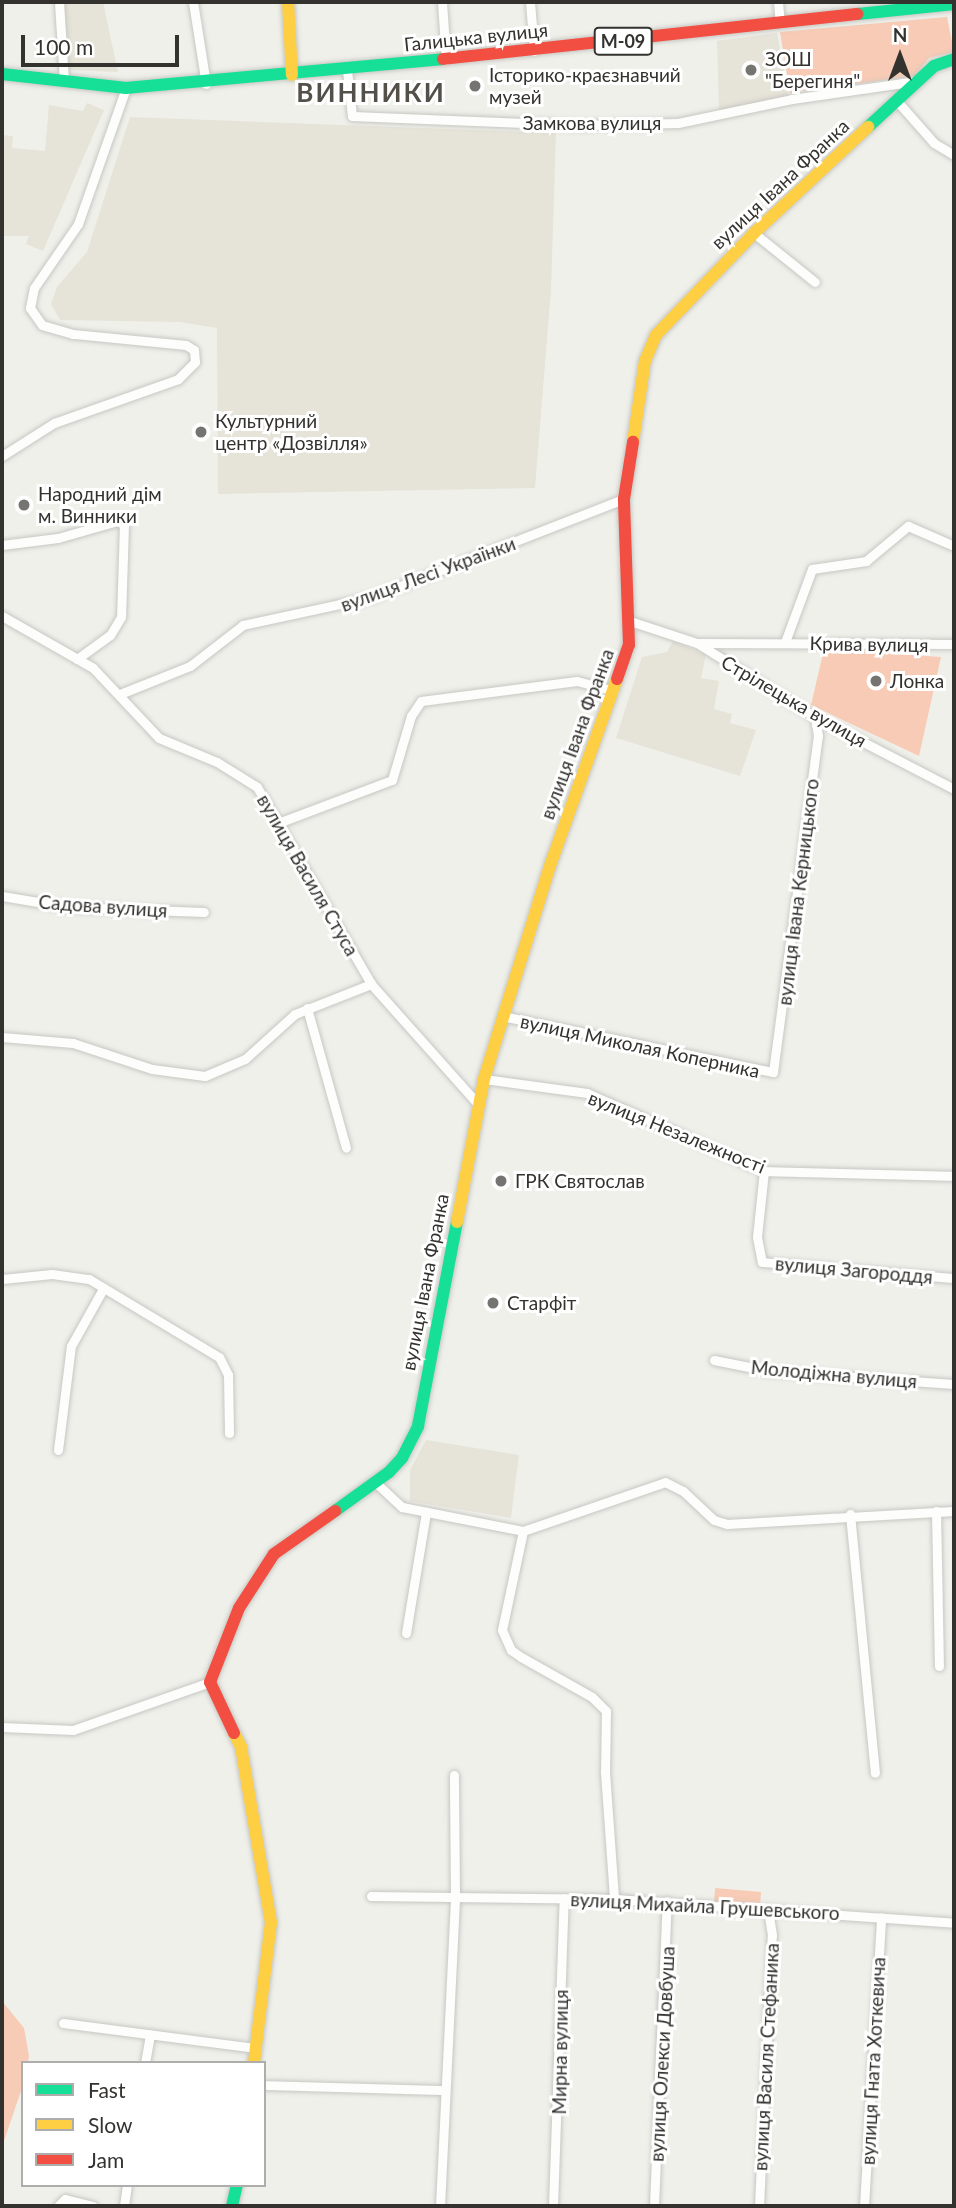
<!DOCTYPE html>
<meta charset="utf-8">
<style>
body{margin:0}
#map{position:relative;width:956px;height:2208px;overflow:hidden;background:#f0f0eb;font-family:Lato,sans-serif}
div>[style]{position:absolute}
.built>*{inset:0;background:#e6e3d8}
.green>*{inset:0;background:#f7cbb5}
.roads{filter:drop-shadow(0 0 2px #c7c7c3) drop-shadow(0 0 2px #c7c7c3)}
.street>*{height:9px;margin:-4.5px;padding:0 4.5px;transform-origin:4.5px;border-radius:4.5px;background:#fdfdfc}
.fast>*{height:12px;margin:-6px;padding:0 6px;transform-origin:6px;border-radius:6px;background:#16e098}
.slow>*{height:12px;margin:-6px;padding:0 6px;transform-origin:6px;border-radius:6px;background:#ffcf43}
.jam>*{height:12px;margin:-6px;padding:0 6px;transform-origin:6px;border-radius:6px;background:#f24e42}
.dots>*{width:19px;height:19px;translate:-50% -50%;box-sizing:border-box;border:4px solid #fff;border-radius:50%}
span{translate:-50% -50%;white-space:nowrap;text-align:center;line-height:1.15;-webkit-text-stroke:6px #fff;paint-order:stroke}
.shield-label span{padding:2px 5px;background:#fff;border:2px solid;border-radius:5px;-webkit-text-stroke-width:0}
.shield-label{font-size:18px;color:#33322f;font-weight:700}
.street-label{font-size:19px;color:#33322f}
.poi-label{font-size:19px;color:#33322f}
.left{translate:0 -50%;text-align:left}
.district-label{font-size:26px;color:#525049;font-weight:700;letter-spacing:2px}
.frame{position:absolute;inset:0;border:4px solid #33322f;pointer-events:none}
.legend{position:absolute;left:21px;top:2061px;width:245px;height:126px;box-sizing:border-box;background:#fff;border:2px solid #adadac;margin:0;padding:9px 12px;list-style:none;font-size:21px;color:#33322f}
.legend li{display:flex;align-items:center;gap:14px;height:35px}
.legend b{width:35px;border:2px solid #adadac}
.north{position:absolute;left:865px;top:21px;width:70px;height:70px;-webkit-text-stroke:5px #fff;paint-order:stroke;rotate:0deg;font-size:19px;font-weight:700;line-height:28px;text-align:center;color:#33322f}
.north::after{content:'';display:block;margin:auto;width:24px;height:32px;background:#33322f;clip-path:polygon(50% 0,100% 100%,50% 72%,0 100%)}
.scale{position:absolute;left:21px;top:35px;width:158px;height:32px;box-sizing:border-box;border:4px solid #33322f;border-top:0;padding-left:9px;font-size:21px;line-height:24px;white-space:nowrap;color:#33322f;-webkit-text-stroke:5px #fff;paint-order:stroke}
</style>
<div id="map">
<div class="built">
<i style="clip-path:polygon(63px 2px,103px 2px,118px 72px,70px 70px)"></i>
<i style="clip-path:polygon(777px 33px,789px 98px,719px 113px,717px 41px)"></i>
<i style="clip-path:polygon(87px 103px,104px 110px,43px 251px,26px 244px,29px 236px,2px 236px,2px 135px,13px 136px,12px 148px,45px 151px,49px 105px,83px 111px)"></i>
<i style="clip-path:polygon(130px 117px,556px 133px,551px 290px,535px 488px,218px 494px,217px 328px,180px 322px,60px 320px,51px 304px,57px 287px,87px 252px)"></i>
<i style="clip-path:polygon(673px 641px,706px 655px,701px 678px,719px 681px,714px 709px,732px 714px,730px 723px,756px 730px,740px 776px,616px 738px,642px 657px,667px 652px)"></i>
<i style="clip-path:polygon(426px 1440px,519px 1455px,511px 1518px,410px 1501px,410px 1470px)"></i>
</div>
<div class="green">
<i style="clip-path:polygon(947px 17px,954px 52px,929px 58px,915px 76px,790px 93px,780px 32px)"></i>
<i style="clip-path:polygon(824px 649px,941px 657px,919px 756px,811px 705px)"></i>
<i style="clip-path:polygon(715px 1888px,761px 1892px,760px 1906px,714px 1903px)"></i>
<i style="clip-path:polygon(2px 2001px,24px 2028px,29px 2056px,28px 2063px,23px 2063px,23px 2085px,2px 2147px)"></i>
</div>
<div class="roads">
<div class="street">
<i style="left:59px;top:2px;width:80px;rotate:86.4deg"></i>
<i style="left:193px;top:2px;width:83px;rotate:81deg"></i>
<i style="left:442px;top:2px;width:58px;rotate:86.1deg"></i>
<i style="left:530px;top:2px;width:49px;rotate:85.3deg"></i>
<i style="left:778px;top:2px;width:21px;rotate:85deg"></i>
<i style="left:347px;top:70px;width:46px;rotate:83.8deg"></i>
<i style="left:352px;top:116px;width:228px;rotate:2.3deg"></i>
<i style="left:580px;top:125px;width:98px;rotate:-1.2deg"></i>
<i style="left:678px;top:123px;width:116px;rotate:-11.9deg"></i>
<i style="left:792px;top:99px;width:126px;rotate:-8.2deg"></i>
<i style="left:897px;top:101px;width:56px;rotate:48.6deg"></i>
<i style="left:934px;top:143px;width:23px;rotate:31deg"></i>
<i style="left:754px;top:233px;width:78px;rotate:38.8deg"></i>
<i style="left:2px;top:456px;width:62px;rotate:-32.4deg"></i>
<i style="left:54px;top:423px;width:132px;rotate:-19.5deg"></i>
<i style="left:178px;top:379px;width:24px;rotate:-45deg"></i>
<i style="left:195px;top:362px;width:12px;rotate:-95deg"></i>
<i style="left:194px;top:350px;width:9px;rotate:-148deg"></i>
<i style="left:186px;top:345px;width:114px;rotate:-174.4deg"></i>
<i style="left:73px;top:334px;width:32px;rotate:-164deg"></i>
<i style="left:42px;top:325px;width:21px;rotate:-125deg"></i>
<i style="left:30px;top:308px;width:20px;rotate:-79deg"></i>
<i style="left:34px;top:288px;width:78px;rotate:-55.5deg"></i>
<i style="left:78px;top:224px;width:144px;rotate:-70.6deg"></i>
<i style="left:2px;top:545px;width:56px;rotate:-7.1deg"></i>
<i style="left:58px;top:538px;width:61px;rotate:-16.1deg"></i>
<i style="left:117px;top:521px;width:8px;rotate:23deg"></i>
<i style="left:124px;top:524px;width:93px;rotate:91.8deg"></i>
<i style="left:121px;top:617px;width:21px;rotate:121deg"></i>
<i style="left:110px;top:635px;width:41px;rotate:144deg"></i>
<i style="left:2px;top:616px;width:105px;rotate:29.7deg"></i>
<i style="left:93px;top:668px;width:96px;rotate:46.7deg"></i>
<i style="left:159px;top:738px;width:63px;rotate:22.5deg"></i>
<i style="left:217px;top:762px;width:47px;rotate:32deg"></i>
<i style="left:257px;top:787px;width:228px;rotate:59.9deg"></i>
<i style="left:371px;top:984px;width:161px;rotate:48.3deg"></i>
<i style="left:630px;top:621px;width:71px;rotate:18.2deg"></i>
<i style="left:697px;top:643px;width:139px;rotate:32.1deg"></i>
<i style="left:815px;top:717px;width:157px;rotate:27.4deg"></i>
<i style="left:785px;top:642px;width:78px;rotate:-69.7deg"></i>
<i style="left:812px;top:569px;width:55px;rotate:-8.4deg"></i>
<i style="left:866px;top:561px;width:55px;rotate:-39.8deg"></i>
<i style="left:908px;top:526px;width:48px;rotate:23.4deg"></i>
<i style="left:699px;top:643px;width:255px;rotate:0.2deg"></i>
<i style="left:120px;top:694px;width:75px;rotate:-21.8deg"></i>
<i style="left:190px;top:666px;width:67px;rotate:-37.7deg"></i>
<i style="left:243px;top:625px;width:132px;rotate:-12.2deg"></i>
<i style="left:372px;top:597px;width:270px;rotate:-21.3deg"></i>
<i style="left:278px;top:823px;width:122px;rotate:-20.7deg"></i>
<i style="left:392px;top:780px;width:67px;rotate:-73.5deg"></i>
<i style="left:411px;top:716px;width:18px;rotate:-56deg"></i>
<i style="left:421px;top:701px;width:157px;rotate:-7.3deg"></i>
<i style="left:577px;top:681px;width:38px;rotate:15deg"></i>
<i style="left:2px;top:896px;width:67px;rotate:9.5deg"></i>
<i style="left:68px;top:907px;width:136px;rotate:2.1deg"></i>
<i style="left:307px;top:1008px;width:145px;rotate:74.4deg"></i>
<i style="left:502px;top:1016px;width:277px;rotate:11.7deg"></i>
<i style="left:773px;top:1072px;width:339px;rotate:-82.4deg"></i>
<i style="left:818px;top:736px;width:19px;rotate:-99deg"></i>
<i style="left:2px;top:1037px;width:71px;rotate:4.8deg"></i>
<i style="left:73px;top:1043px;width:83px;rotate:18.2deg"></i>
<i style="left:152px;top:1069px;width:53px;rotate:7.5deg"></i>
<i style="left:205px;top:1076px;width:43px;rotate:-23deg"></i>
<i style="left:245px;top:1059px;width:67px;rotate:-42deg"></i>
<i style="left:295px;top:1014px;width:82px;rotate:-21.5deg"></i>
<i style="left:484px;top:1079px;width:104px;rotate:7.7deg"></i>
<i style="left:587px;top:1093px;width:193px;rotate:23.8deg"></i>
<i style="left:764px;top:1171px;width:190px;rotate:1.5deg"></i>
<i style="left:764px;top:1171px;width:66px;rotate:96.1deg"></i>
<i style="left:757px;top:1237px;width:25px;rotate:79deg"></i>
<i style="left:762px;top:1262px;width:193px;rotate:4.8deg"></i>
<i style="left:2px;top:1279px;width:50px;rotate:-5.7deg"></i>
<i style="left:52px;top:1274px;width:37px;rotate:8deg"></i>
<i style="left:89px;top:1279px;width:152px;rotate:31deg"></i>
<i style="left:219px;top:1357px;width:20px;rotate:63deg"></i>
<i style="left:228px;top:1375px;width:58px;rotate:89deg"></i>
<i style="left:714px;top:1360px;width:56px;rotate:11.3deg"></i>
<i style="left:769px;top:1371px;width:185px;rotate:4deg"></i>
<i style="left:58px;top:1450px;width:105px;rotate:-82.9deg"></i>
<i style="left:71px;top:1346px;width:65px;rotate:-60.7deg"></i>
<i style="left:375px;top:1482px;width:37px;rotate:43deg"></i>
<i style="left:402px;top:1507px;width:123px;rotate:11.2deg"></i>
<i style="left:523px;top:1531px;width:150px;rotate:-19deg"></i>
<i style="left:665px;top:1482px;width:20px;rotate:27deg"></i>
<i style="left:683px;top:1491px;width:42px;rotate:43.1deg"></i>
<i style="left:714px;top:1520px;width:14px;rotate:17deg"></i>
<i style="left:727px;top:1524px;width:227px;rotate:-3.3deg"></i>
<i style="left:936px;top:1511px;width:155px;rotate:88.9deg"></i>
<i style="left:850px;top:1514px;width:260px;rotate:84.5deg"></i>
<i style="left:523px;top:1531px;width:101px;rotate:102deg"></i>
<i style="left:502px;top:1630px;width:22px;rotate:66deg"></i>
<i style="left:511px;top:1650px;width:12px;rotate:35deg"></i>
<i style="left:521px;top:1657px;width:81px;rotate:29.4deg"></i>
<i style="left:592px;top:1697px;width:20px;rotate:45deg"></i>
<i style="left:606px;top:1711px;width:61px;rotate:90.9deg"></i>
<i style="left:605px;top:1772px;width:127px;rotate:85.9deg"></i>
<i style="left:406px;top:1633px;width:123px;rotate:-80.6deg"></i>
<i style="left:2px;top:1727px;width:71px;rotate:2.4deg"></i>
<i style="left:73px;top:1730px;width:145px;rotate:-19.3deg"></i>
<i style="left:371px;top:1896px;width:243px;rotate:0.7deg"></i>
<i style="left:614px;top:1899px;width:341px;rotate:4deg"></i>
<i style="left:63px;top:2023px;width:195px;rotate:7.4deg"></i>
<i style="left:145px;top:2063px;width:29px;rotate:-80deg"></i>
<i style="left:264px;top:2085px;width:180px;rotate:1.6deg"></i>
<i style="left:58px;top:2206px;width:10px;rotate:-45deg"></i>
<i style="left:65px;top:2199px;width:29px;rotate:14deg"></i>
<i style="left:124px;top:2206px;width:21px;rotate:-82deg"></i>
<i style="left:440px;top:2206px;width:309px;rotate:-87.2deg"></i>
<i style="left:455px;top:1897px;width:122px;rotate:-90.5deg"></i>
<i style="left:553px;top:2206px;width:308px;rotate:-88deg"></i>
<i style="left:654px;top:2206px;width:305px;rotate:-87.6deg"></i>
<i style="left:759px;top:2206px;width:271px;rotate:-87.3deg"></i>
<i style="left:772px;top:1935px;width:26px;rotate:-99deg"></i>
<i style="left:864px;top:2206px;width:289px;rotate:-86.6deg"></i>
</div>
<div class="fast">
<i style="left:858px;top:14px;width:97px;rotate:-5.9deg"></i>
<i style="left:2px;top:74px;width:125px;rotate:6.4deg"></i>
<i style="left:126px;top:88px;width:318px;rotate:-5.2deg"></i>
<i style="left:868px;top:127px;width:90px;rotate:-42.7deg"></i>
<i style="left:934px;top:66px;width:21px;rotate:-19deg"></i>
<i style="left:335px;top:1511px;width:67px;rotate:-35.8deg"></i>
<i style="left:389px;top:1472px;width:19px;rotate:-47deg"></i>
<i style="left:402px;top:1458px;width:36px;rotate:-63deg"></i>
<i style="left:418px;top:1426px;width:208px;rotate:-79.2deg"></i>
<i style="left:232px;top:2206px;width:22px;rotate:-77deg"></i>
</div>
<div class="slow">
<i style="left:288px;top:2px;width:73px;rotate:86.9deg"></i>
<i style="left:633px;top:442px;width:82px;rotate:-81.6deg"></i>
<i style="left:645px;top:361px;width:28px;rotate:-67deg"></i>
<i style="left:656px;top:335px;width:141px;rotate:-46.1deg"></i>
<i style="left:754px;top:233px;width:156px;rotate:-42.9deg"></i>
<i style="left:457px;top:1222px;width:146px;rotate:-79.3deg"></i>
<i style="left:484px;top:1079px;width:226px;rotate:-72.8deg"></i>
<i style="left:551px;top:863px;width:195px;rotate:-70.3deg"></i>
<i style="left:234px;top:1733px;width:16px;rotate:63deg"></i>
<i style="left:241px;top:1747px;width:178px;rotate:80.3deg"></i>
<i style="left:271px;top:1922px;width:142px;rotate:96.9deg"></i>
</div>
<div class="jam">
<i style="left:443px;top:59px;width:417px;rotate:-6.2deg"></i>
<i style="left:617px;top:679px;width:36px;rotate:-71deg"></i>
<i style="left:629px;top:645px;width:146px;rotate:-92deg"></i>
<i style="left:624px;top:499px;width:58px;rotate:-81deg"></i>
<i style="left:234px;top:1733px;width:56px;rotate:-115.2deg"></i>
<i style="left:210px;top:1682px;width:79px;rotate:-68.6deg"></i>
<i style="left:239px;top:1608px;width:64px;rotate:-57.1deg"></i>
<i style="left:274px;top:1554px;width:75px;rotate:-35.2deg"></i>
</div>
</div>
<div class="dots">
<i style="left:751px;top:70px;background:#757471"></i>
<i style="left:475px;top:86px;background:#757471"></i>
<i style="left:201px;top:432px;background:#757471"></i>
<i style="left:24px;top:505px;background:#757471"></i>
<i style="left:876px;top:681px;background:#757471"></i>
<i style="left:501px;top:1181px;background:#757471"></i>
<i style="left:493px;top:1303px;background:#757471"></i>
</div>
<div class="shield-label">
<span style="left:623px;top:41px">М-09</span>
</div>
<div class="street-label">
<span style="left:476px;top:37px;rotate:-6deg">Галицька вулиця</span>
<span style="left:592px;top:123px">Замкова вулиця</span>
<span style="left:780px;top:184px;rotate:-43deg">вулиця Івана Франка</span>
<span style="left:428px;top:574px;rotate:-20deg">вулиця Лесі Українки</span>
<span style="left:869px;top:644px;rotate:1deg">Крива вулиця</span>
<span style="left:794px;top:701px;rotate:30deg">Стрілецька вулиця</span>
<span style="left:577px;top:734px;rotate:-70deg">вулиця Івана Франка</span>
<span style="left:308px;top:875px;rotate:60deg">вулиця Василя Стуса</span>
<span style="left:798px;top:892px;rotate:-83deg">вулиця Івана Керницького</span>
<span style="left:103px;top:906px;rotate:4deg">Садова вулиця</span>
<span style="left:640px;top:1046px;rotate:12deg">вулиця Миколая Коперника</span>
<span style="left:677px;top:1132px;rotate:22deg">вулиця Незалежності</span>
<span style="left:854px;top:1270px;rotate:5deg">вулиця Загороддя</span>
<span style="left:425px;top:1282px;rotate:-79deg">вулиця Івана Франка</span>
<span style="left:834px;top:1374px;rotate:5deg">Молодіжна вулиця</span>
<span style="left:705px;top:1906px;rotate:3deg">вулиця Михайла Грушевського</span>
<span style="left:560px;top:2052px;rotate:-89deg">Мирна вулиця</span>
<span style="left:662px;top:2054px;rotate:-87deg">вулиця Олекси Довбуша</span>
<span style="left:766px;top:2057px;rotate:-87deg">вулиця Василя Стефаника</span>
<span style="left:873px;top:2061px;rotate:-87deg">вулиця Гната Хоткевича</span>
</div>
<div class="poi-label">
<span class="left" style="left:765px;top:70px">ЗОШ<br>"Берегиня"</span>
<span class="left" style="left:489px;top:86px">Історико-краєзнавчий<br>музей</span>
<span class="left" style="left:215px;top:432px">Культурний<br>центр «Дозвілля»</span>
<span class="left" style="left:38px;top:505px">Народний дім<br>м. Винники</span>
<span class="left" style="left:890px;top:681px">Лонка</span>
<span class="left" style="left:515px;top:1181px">ГРК Святослав</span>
<span class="left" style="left:507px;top:1303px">Старфіт</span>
</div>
<div class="district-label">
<span style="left:371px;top:93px">ВИННИКИ</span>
</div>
<div class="frame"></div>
<ul class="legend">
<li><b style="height:9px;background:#16e098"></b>Fast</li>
<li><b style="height:9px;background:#ffcf43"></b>Slow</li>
<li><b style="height:9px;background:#f24e42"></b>Jam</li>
</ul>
<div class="north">N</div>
<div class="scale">100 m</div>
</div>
